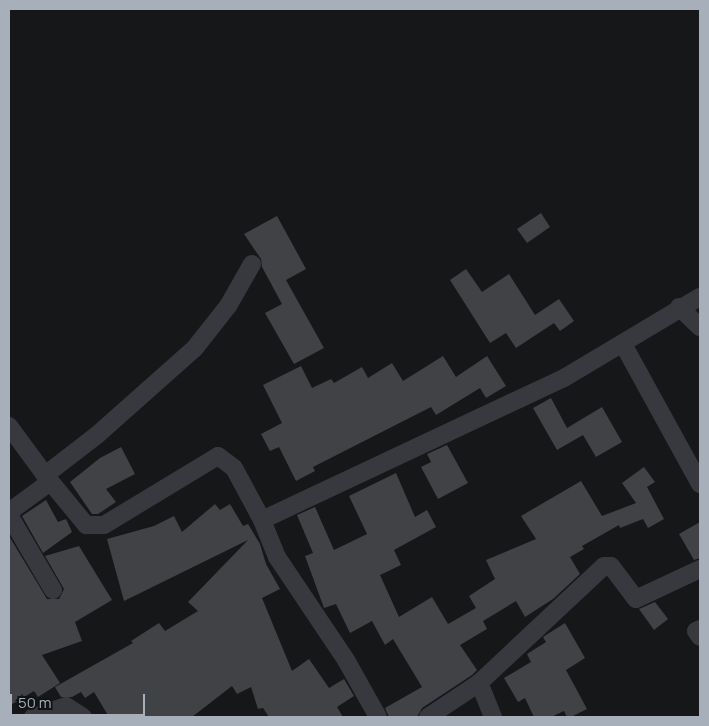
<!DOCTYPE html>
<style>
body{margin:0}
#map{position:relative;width:709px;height:726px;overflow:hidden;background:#161719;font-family:Manrope,sans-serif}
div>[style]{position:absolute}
.building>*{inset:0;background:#404246}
.minor>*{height:18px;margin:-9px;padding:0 9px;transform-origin:9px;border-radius:9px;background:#37393e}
span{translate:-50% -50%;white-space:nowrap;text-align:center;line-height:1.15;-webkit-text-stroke:5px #111214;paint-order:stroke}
.frame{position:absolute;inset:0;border:10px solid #a7afba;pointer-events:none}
.scale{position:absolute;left:10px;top:694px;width:135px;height:22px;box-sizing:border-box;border:2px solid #a7afba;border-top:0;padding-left:6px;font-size:15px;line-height:18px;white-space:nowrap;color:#a7afba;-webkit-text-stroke:4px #111214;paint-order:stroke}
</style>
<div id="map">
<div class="building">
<i style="clip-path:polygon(541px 213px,550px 227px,527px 243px,517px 229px)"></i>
<i style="clip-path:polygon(277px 216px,306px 269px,286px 280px,324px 348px,294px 364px,265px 313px,282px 304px,262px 267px,261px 259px,244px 234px)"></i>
<i style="clip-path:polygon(466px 269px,482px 292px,509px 274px,535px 315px,559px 299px,574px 321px,560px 331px,554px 323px,516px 348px,506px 333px,490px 343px,450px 280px)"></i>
<i style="clip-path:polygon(443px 356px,456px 377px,487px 356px,506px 386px,486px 398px,480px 388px,436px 415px,431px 407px,313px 467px,315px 471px,296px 481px,279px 447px,270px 451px,261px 434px,282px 423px,263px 385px,301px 366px,312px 388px,331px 379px,334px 383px,362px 367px,368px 378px,392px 363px,403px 381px)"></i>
<i style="clip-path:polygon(551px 398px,567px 428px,602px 407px,622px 442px,596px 457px,583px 435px,557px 450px,533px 408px)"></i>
<i style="clip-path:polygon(447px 445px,468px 483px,438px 499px,421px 467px,431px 462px,427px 454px)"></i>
<i style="clip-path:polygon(121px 447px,135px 474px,106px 489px,116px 502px,98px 514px,92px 514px,70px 482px,100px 458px)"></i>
<i style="clip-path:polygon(644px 467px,655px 482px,647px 487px,664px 519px,648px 528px,643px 519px,620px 528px,619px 525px,582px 546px,584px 549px,570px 557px,580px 574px,553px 599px,525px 617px,516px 601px,483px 621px,487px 629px,460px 645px,477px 670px,472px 675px,422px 708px,417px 717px,389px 717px,385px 708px,422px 687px,393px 639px,385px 645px,372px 621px,350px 633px,336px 604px,324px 608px,305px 556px,313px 553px,297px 515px,315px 507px,334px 550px,367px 534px,349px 496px,396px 473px,415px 517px,427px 510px,436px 527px,394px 550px,401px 565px,380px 575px,399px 617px,432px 597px,448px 624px,476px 608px,469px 596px,495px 579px,486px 560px,536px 539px,521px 516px,581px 481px,602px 516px,636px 503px,622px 483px)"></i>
<i style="clip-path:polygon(46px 500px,58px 522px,66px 519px,72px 532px,43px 553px,22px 516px)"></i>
<i style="clip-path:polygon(215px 504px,220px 510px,230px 504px,243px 526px,248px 524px,260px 544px,266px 564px,280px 589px,262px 598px,292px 671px,309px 659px,329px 688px,344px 679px,354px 696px,337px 707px,343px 717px,269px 717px,263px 708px,258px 709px,251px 687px,237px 694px,232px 686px,192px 717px,109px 717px,94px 692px,85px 698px,81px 692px,72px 697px,61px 697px,55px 687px,133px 643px,131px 641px,159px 623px,165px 631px,198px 611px,188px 602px,248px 540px,124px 601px,107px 539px,154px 526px,174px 516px,182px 532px)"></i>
<i style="clip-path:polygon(700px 522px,700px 558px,694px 560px,679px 534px)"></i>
<i style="clip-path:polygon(9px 536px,47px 599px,59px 599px,64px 589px,45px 556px,79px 546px,112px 600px,75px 622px,82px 641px,42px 655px,60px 683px,38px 697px,34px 691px,9px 706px)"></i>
<i style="clip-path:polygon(655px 602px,668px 619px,654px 630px,639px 609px)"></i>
<i style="clip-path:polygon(565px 623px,585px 658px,566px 670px,587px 709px,571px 717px,567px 717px,564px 711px,551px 717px,534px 717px,525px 698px,518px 702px,504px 678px,531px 662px,527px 654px,546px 642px,543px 637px)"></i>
</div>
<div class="minor">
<i style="left:252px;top:264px;width:48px;rotate:119.7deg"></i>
<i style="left:228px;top:306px;width:53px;rotate:128.2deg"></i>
<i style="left:195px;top:348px;width:131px;rotate:138.4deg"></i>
<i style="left:97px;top:435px;width:66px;rotate:142.4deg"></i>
<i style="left:45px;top:475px;width:65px;rotate:50.6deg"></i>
<i style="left:86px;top:525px;width:18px"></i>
<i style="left:104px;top:525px;width:133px;rotate:-31.2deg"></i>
<i style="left:218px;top:456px;width:20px;rotate:37deg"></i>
<i style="left:234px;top:468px;width:59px;rotate:61.7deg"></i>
<i style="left:262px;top:520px;width:334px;rotate:-25.2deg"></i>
<i style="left:564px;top:378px;width:158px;rotate:-30.8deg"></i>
<i style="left:679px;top:307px;width:29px;rotate:44deg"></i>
<i style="left:623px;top:344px;width:160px;rotate:61.2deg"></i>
<i style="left:9px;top:426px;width:61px;rotate:53.7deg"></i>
<i style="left:9px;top:512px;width:51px;rotate:-36.2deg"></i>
<i style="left:9px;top:515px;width:87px;rotate:59.6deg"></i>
<i style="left:262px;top:520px;width:40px;rotate:68deg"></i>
<i style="left:277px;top:557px;width:124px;rotate:56.2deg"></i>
<i style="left:346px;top:660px;width:65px;rotate:60.7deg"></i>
<i style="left:700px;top:629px;width:4px;rotate:153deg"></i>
<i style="left:696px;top:631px;width:7px;rotate:56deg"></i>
<i style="left:33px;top:717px;width:35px;rotate:-18deg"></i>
<i style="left:66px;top:706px;width:20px;rotate:33deg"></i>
<i style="left:428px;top:717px;width:61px;rotate:-33.7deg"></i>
<i style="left:493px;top:717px;width:37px;rotate:-112deg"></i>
<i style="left:479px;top:683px;width:171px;rotate:-43.1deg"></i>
<i style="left:604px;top:566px;width:7px"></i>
<i style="left:611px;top:566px;width:41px;rotate:52.9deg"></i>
<i style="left:636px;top:599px;width:71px;rotate:-25.1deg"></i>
</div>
<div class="frame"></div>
<div class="scale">50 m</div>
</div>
